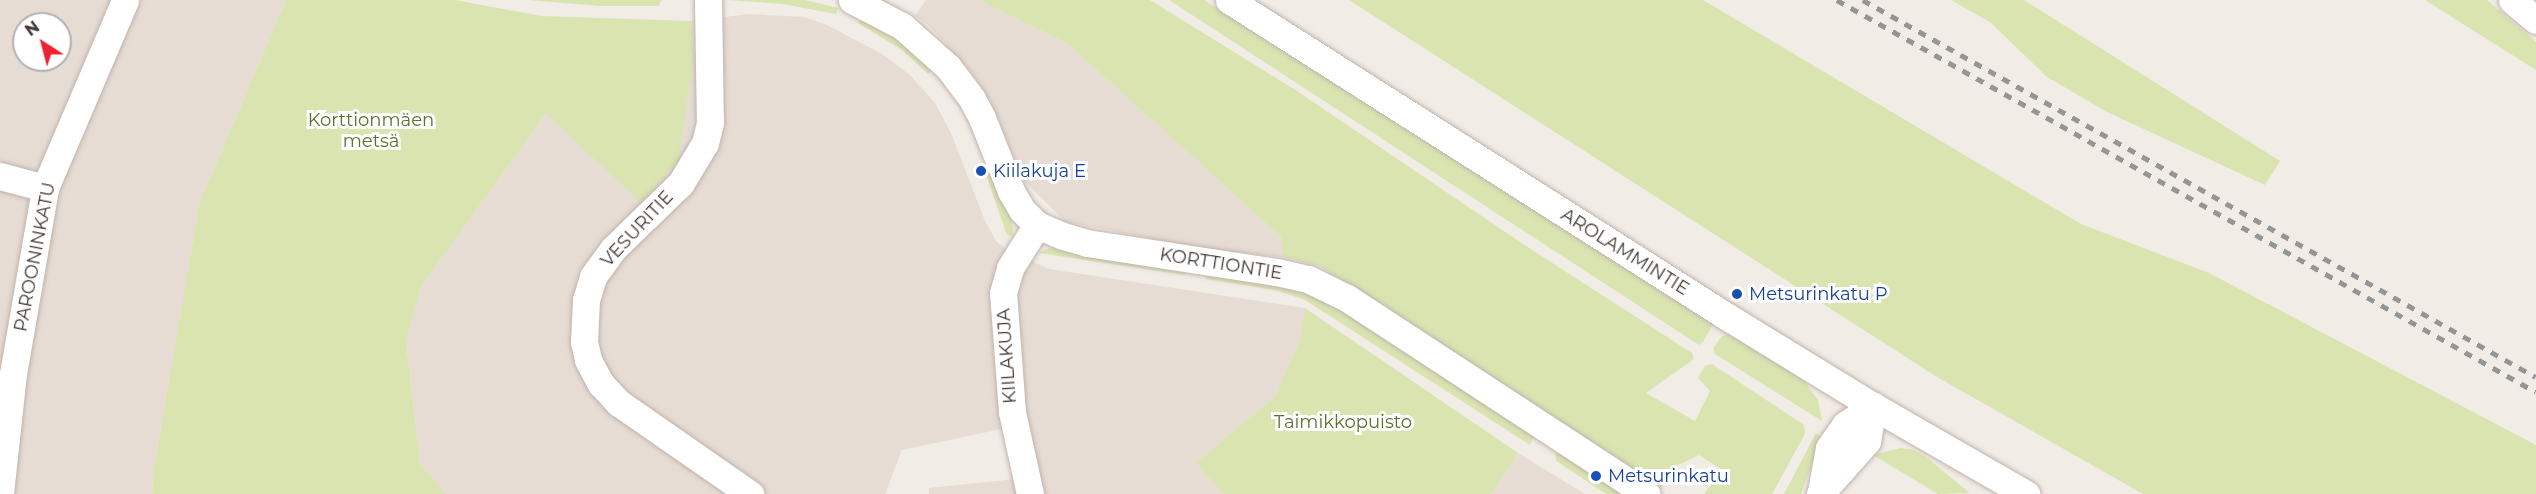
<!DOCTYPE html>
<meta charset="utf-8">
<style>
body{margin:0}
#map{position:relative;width:2536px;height:494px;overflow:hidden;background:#f2ece6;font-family:Montserrat,sans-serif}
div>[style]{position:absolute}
.residential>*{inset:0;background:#e6dcd4}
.green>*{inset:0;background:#d9e4b1}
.roads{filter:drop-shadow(0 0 2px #c0b4ac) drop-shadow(0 0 2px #c0b4ac)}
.minor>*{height:27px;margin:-13.5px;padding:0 13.5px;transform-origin:13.5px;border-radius:13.5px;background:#fff}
.rail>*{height:4.5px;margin-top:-2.25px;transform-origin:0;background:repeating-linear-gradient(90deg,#959595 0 8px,transparent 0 16px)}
.dots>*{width:16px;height:16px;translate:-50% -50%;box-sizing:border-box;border:3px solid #fff;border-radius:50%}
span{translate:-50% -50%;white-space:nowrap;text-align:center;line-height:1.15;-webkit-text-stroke:6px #fff;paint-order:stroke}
.park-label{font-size:18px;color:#57732c}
.transit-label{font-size:18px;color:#164399}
.left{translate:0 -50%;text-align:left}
.street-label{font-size:18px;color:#443b36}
.north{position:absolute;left:12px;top:12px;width:60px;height:60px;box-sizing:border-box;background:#fff;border:2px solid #b4b1af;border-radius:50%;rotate:324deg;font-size:16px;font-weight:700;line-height:24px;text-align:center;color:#443b36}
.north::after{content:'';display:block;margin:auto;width:21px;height:27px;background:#ee2130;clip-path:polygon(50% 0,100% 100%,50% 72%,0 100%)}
</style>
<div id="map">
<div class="residential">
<i style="clip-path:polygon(evenodd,0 0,286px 0,199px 204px,154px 468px,152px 494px,0 494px,0 0,24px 24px,60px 24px,60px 60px,24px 60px,24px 24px)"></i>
<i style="clip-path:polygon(926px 0,978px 0,1068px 44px,1281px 237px,1283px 257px,1196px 247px,1066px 222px,1024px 181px,991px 102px,969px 69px,930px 27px,915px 16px)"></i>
<i style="clip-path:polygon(749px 14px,804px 17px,827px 25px,882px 54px,910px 75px,935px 103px,951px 133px,985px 221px,996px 241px,1007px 250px,1049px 269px,1305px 308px,1300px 339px,1275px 397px,1195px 463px,1224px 494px,929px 494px,929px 488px,1016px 479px,1011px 427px,902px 450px,885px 494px,446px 494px,420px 463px,406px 339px,421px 287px,546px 113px,694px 57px,691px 21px)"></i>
<i style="clip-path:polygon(1518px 453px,1585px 494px,1491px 494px)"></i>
</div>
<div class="green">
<i style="clip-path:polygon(286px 0,455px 0,541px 16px,691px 21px,694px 57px,678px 161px,641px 203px,546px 113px,421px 287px,406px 340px,420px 463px,446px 494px,152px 494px,154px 468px,199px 204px)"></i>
<i style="clip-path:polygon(528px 0,662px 0,658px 6px,600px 6px)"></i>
<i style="clip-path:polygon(728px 0,805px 0,838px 8px,836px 14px,783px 4px)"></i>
<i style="clip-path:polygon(978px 0,1150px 0,1294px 89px,1529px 248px,1692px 353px,1694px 359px,1646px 393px,1695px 421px,1710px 391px,1698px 378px,1705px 366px,1712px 364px,1804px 425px,1805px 434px,1772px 494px,1704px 494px,1721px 469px,1699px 455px,1676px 466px,1661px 489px,1350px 285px,1319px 266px,1283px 257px,1281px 237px,1068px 44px)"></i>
<i style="clip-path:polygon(1169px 0,1204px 0,1713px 324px,1703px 342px,1699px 345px)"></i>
<i style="clip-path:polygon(1349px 0,1703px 0,2081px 224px,2209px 273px,2536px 445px,2536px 494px,2143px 494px,1937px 377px)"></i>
<i style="clip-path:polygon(1951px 0,2024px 0,2280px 161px,2265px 185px,2107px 112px,2047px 77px,1990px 22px)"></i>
<i style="clip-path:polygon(2425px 0,2487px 0,2536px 42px,2536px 70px)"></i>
<i style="clip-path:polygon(862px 18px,905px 44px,933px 71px,928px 74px,902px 50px,858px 23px)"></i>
<i style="clip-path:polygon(993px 171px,1012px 220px,1013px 235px,1009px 236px,1006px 233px,986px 174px)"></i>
<i style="clip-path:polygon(1048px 248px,1185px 269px,1185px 275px,1039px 253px)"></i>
<i style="clip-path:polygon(1207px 272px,1296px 287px,1327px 301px,1534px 436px,1530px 445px,1305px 300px,1279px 291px,1206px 279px)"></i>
<i style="clip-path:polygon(1305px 308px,1518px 453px,1491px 494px,1224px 494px,1195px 463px,1275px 397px,1300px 339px)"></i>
<i style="clip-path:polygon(1730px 333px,1805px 382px,1818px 400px,1822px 421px,1715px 354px,1713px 349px,1721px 337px)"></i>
<i style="clip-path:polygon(1816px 433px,1822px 437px,1801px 494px,1784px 494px)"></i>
<i style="clip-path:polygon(1901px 448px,1914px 450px,1926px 457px,1970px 493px,1938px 494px,1873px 455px)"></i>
<i style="clip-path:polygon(1560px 452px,1625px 494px,1606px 494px,1556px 461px,1555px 455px)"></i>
</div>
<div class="roads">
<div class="minor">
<i style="left:708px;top:0;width:123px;rotate:89.1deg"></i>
<i style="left:710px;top:123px;width:21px;rotate:104deg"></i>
<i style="left:705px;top:143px;width:47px;rotate:121deg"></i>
<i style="left:681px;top:183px;width:95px;rotate:135.9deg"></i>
<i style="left:613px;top:249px;width:34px;rotate:126deg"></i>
<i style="left:593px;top:277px;width:24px;rotate:107deg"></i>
<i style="left:586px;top:300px;width:42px;rotate:92.7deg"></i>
<i style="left:584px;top:342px;width:18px;rotate:77deg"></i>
<i style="left:588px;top:360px;width:27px;rotate:62deg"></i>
<i style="left:601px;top:384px;width:26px;rotate:47deg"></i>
<i style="left:619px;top:403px;width:160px;rotate:34.8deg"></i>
<i style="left:852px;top:0;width:56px;rotate:27.5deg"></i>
<i style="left:902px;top:26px;width:62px;rotate:41.7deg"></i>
<i style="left:948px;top:67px;width:40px;rotate:53deg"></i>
<i style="left:972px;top:99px;width:21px;rotate:62deg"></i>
<i style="left:982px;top:118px;width:79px;rotate:68.3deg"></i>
<i style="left:1011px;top:191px;width:22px;rotate:60deg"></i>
<i style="left:1022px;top:210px;width:21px;rotate:45deg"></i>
<i style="left:1037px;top:225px;width:28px;rotate:23deg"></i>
<i style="left:1063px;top:236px;width:25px;rotate:16deg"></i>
<i style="left:1087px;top:243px;width:192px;rotate:8.7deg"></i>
<i style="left:1277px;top:272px;width:32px;rotate:13deg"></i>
<i style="left:1308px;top:279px;width:43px;rotate:26deg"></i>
<i style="left:1347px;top:298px;width:358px;rotate:33.2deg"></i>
<i style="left:1229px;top:0;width:589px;rotate:32.45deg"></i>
<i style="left:1726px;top:316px;width:172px;rotate:31.5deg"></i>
<i style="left:1873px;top:406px;width:177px;rotate:29.9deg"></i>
<i style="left:2512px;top:0;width:31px;rotate:40deg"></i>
<i style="left:0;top:176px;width:47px;rotate:14.9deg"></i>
<i style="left:1821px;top:492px;width:45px;rotate:-79.7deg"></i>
<i style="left:1829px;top:448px;width:28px;rotate:-55deg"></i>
<i style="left:1845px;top:425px;width:34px;rotate:-34deg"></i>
<i style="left:0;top:493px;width:120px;rotate:-83.8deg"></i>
<i style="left:13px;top:374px;width:189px;rotate:-80.2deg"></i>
<i style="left:45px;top:188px;width:204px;rotate:-66.9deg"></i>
<i style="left:1030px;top:494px;width:84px;rotate:-102.4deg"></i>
<i style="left:1012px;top:412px;width:119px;rotate:-94.3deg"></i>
<i style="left:1003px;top:293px;width:26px;rotate:-74deg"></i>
<i style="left:1010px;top:268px;width:51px;rotate:-57.9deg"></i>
<i style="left:1820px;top:494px;width:71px;rotate:-48.4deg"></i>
<i style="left:1867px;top:441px;width:36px;rotate:-80deg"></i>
</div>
</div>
<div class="rail">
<i style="left:1837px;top:0;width:801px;rotate:29.28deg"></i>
<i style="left:1863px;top:0;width:771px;rotate:29.26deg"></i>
</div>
<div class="dots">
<i style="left:981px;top:171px;background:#1a4fb4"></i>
<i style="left:1737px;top:294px;background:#1a4fb4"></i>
<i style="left:1596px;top:476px;background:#1a4fb4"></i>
</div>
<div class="park-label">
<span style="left:371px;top:131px">Korttionmäen<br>metsä</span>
<span style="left:1343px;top:422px">Taimikkopuisto</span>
</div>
<div class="transit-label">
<span class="left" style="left:993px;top:171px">Kiilakuja E</span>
<span class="left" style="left:1749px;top:294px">Metsurinkatu P</span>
<span class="left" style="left:1608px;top:476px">Metsurinkatu</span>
</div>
<div class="street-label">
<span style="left:637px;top:229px;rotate:-47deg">VESURITIE</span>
<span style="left:1625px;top:252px;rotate:32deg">AROLAMMINTIE</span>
<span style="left:35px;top:257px;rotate:-79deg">PAROONINKATU</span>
<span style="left:1221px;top:264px;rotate:9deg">KORTTIONTIE</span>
<span style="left:1007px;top:356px;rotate:-94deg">KIILAKUJA</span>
</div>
<div class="north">N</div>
</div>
